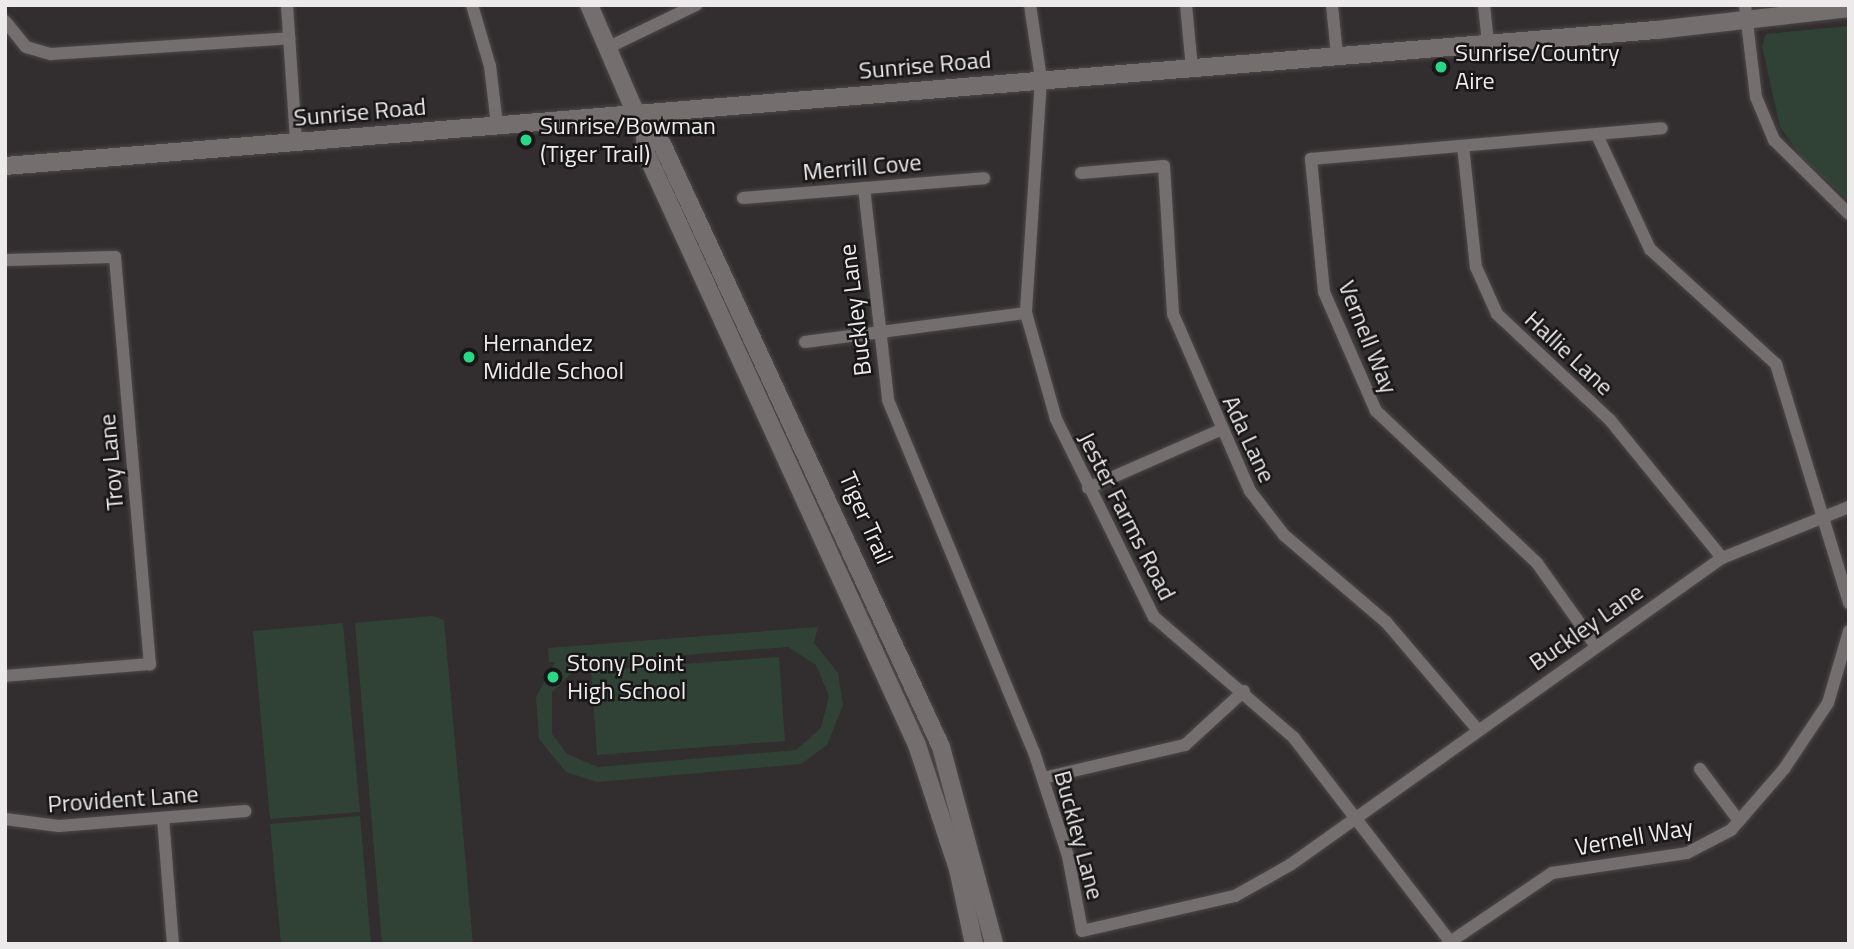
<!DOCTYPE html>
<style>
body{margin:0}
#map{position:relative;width:1854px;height:949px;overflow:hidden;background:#322d2e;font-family:"Titillium Web",sans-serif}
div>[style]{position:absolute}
.green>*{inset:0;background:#304236}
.roads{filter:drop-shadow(0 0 2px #4d484a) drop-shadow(0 0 2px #4d484a)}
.street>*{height:12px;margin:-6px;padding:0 6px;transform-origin:6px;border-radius:6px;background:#746e6f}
.secondary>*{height:18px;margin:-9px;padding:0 9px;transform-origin:9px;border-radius:9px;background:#746e6f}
.dots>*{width:19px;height:19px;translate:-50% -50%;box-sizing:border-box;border:4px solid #181617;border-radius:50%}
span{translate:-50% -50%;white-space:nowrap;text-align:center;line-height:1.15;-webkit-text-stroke:5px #181617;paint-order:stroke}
.poi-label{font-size:24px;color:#edeaeb}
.left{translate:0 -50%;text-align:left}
.street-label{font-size:24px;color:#edeaeb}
.frame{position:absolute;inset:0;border:7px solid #edeaeb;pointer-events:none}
</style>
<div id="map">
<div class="green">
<i style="clip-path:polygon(1849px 26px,1849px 201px,1802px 158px,1780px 127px,1762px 46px,1766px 34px)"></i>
<i style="clip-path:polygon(432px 616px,444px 620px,473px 944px,382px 944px,355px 623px)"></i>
<i style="clip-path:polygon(343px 623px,360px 812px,270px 819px,253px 631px)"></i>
<i style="clip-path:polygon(evenodd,818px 627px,814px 643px,838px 673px,843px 705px,827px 745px,801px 764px,597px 782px,566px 772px,539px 739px,536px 697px,555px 662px,549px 662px,548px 648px,818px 627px,788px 647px,816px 665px,829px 696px,821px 728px,796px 750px,598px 767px,567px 754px,552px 734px,552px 692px,582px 663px,788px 647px)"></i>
<i style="clip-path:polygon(779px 657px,785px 741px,597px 755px,591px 671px)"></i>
<i style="clip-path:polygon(360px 816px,371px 944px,281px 944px,270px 824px)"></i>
</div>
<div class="roads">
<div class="street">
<i style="left:287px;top:5px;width:137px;rotate:86.2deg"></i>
<i style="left:472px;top:5px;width:64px;rotate:73.6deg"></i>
<i style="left:490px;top:66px;width:59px;rotate:83.2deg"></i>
<i style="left:1030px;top:5px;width:75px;rotate:81.5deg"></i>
<i style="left:1041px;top:79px;width:234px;rotate:93.7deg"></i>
<i style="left:1026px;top:313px;width:110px;rotate:74.2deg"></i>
<i style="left:1056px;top:419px;width:221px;rotate:63.7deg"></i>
<i style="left:1154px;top:617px;width:185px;rotate:40.8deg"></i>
<i style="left:1294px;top:738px;width:260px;rotate:52.5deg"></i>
<i style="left:1186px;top:5px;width:63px;rotate:84.6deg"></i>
<i style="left:1332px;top:5px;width:50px;rotate:84.3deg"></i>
<i style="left:1484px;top:5px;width:38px;rotate:84deg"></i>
<i style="left:1745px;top:5px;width:93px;rotate:83.2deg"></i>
<i style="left:1756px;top:97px;width:47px;rotate:67.3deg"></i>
<i style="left:1774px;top:140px;width:105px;rotate:44.6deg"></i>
<i style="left:5px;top:21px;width:33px;rotate:51deg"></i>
<i style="left:26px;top:47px;width:26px;rotate:16deg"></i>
<i style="left:51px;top:54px;width:239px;rotate:-3.8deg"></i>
<i style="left:609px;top:47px;width:97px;rotate:-25.8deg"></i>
<i style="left:1597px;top:135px;width:126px;rotate:65.1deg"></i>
<i style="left:1650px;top:249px;width:171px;rotate:42.4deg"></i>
<i style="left:1776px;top:364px;width:250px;rotate:73deg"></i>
<i style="left:1463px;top:146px;width:122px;rotate:83.9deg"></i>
<i style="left:1476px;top:267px;width:51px;rotate:65.9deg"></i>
<i style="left:1497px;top:314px;width:155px;rotate:43.2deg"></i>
<i style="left:1610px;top:420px;width:178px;rotate:50.9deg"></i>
<i style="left:1081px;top:173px;width:83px;rotate:-4.8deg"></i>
<i style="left:1164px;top:166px;width:148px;rotate:86.5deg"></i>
<i style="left:1173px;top:314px;width:193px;rotate:66.5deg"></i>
<i style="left:1250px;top:491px;width:56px;rotate:52.3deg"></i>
<i style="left:1284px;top:535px;width:134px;rotate:40.5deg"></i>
<i style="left:1386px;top:622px;width:140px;rotate:49.6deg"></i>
<i style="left:864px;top:188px;width:213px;rotate:83.5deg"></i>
<i style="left:888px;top:400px;width:381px;rotate:67.5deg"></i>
<i style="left:1034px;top:752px;width:109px;rotate:71.9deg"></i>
<i style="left:1068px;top:856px;width:76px;rotate:79.4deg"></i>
<i style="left:1082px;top:931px;width:157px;rotate:-12.9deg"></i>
<i style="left:1235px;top:896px;width:63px;rotate:-29.4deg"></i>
<i style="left:1290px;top:865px;width:530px;rotate:-35.4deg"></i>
<i style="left:1722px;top:558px;width:137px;rotate:-21.9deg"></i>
<i style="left:743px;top:198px;width:242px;rotate:-4.7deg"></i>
<i style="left:5px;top:260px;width:110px;rotate:-1.6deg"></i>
<i style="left:115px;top:257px;width:409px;rotate:85.1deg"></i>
<i style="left:150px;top:664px;width:145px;rotate:175.3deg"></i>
<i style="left:805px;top:342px;width:223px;rotate:-7.5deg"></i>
<i style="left:1088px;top:488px;width:144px;rotate:-23.7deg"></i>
<i style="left:1595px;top:645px;width:100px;rotate:-125.3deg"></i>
<i style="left:1537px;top:563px;width:221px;rotate:-136.6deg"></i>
<i style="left:1376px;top:411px;width:130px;rotate:-113.6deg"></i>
<i style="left:1324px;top:292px;width:134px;rotate:-95.6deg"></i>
<i style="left:1311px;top:159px;width:352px;rotate:-5deg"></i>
<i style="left:1700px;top:769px;width:65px;rotate:53.1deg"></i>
<i style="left:1043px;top:778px;width:146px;rotate:-13.1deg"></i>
<i style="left:1185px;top:745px;width:80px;rotate:-42.5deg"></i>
<i style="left:163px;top:818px;width:126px;rotate:85.5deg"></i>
<i style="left:5px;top:819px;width:54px;rotate:7.4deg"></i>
<i style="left:59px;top:826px;width:187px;rotate:-4.6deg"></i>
<i style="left:1447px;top:944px;width:127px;rotate:-34.1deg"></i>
<i style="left:1552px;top:873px;width:136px;rotate:-8.4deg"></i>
<i style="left:1687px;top:853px;width:50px;rotate:-27.6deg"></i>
<i style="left:1731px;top:830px;width:81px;rotate:-49deg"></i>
<i style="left:1784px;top:769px;width:79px;rotate:-56.3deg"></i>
<i style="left:1828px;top:703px;width:75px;rotate:-73.7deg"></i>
</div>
<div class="secondary">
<i style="left:589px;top:5px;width:142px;rotate:66.7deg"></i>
<i style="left:645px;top:135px;width:18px;rotate:87deg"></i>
<i style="left:646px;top:153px;width:651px;rotate:65.4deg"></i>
<i style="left:917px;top:745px;width:131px;rotate:71.7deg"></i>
<i style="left:958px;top:869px;width:77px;rotate:78deg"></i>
<i style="left:645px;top:135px;width:19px;rotate:28deg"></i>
<i style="left:662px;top:144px;width:664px;rotate:65.17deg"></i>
<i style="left:941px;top:747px;width:204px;rotate:74.9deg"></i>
<i style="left:5px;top:166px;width:1658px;rotate:-4.71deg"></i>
<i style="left:1657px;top:30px;width:193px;rotate:-6.5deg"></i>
</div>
</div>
<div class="dots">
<i style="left:1441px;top:67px;background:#29d885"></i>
<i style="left:526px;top:140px;background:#29d885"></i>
<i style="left:469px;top:357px;background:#29d885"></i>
<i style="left:553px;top:677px;background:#29d885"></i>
</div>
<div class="poi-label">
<span class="left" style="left:1455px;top:67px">Sunrise/Country<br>Aire</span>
<span class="left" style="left:540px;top:140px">Sunrise/Bowman<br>(Tiger Trail)</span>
<span class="left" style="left:483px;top:357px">Hernandez<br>Middle School</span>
<span class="left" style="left:567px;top:677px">Stony Point<br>High School</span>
</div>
<div class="street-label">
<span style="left:925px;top:65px;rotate:-5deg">Sunrise Road</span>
<span style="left:360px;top:112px;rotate:-5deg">Sunrise Road</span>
<span style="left:862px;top:167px;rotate:-5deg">Merrill Cove</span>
<span style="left:855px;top:310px;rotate:-97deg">Buckley Lane</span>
<span style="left:1368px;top:337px;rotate:68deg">Vernell Way</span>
<span style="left:1569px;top:353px;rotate:43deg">Hallie Lane</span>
<span style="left:1249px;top:439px;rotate:65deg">Ada Lane</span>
<span style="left:111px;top:462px;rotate:-95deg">Troy Lane</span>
<span style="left:1127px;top:516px;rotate:63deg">Jester Farms Road</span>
<span style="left:866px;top:518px;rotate:66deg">Tiger Trail</span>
<span style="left:1586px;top:627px;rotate:-35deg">Buckley Lane</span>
<span style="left:123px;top:799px;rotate:-4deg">Provident Lane</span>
<span style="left:1079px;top:835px;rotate:75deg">Buckley Lane</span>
<span style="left:1634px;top:837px;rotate:-10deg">Vernell Way</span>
</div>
<div class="frame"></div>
</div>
